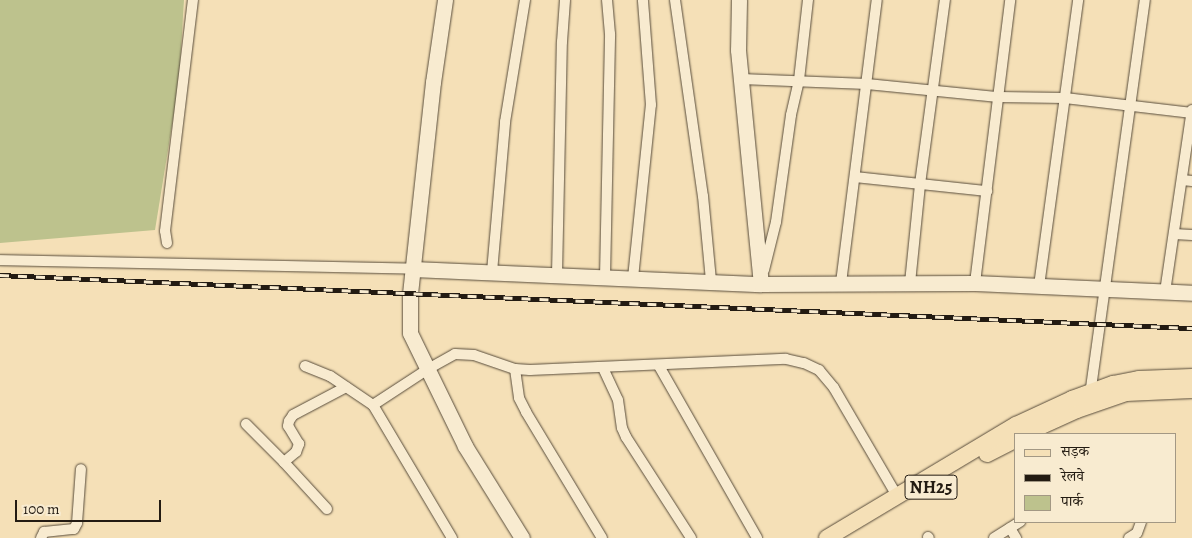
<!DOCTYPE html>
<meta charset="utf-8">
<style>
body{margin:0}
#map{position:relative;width:1192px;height:538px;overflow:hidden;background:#f5e0b7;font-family:Alegreya,"Noto Serif Devanagari",serif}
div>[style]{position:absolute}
.green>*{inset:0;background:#bdc28d}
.roads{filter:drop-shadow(0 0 1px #584c3b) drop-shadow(0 0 1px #584c3b)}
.street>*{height:10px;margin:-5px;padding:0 5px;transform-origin:5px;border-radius:5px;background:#f8ebd0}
.secondary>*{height:15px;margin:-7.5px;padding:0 7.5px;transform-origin:7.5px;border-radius:7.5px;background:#f8ebd0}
.primary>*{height:16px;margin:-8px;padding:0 8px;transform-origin:8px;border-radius:8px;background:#f5e0b7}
.rail>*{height:5px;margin-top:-2.5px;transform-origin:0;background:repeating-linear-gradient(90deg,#f8ebd0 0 9px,#231b12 0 18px);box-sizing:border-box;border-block:1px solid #231b12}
span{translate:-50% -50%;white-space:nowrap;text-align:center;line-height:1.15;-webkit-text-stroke:4px #f8ebd0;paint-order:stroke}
.shield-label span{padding:1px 4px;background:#f8ebd0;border:1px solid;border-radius:4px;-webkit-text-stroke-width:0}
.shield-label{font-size:18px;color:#231b12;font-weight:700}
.legend{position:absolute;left:1014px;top:433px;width:162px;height:90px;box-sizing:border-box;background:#f8ebd0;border:1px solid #a39884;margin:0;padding:6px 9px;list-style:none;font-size:15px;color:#231b12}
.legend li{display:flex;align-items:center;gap:10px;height:25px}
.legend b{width:25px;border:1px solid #a39884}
.scale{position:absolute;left:15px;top:500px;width:146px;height:22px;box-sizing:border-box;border:2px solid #231b12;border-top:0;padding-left:6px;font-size:15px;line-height:18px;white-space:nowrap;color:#231b12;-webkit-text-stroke:4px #f8ebd0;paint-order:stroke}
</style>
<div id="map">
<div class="green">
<i style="clip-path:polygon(0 0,184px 0,179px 82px,155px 230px,0 243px)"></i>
</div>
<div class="roads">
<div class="street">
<i style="left:675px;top:0;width:198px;rotate:81.9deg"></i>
<i style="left:703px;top:196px;width:85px;rotate:84.6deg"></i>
<i style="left:741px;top:79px;width:126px;rotate:2.3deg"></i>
<i style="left:867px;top:84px;width:132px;rotate:5.7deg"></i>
<i style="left:998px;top:97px;width:67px;rotate:0.9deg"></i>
<i style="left:1065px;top:98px;width:128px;rotate:6.7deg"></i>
<i style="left:855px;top:177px;width:133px;rotate:6.1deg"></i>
<i style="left:1182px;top:180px;width:10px;rotate:6deg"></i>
<i style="left:1174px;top:234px;width:18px;rotate:3deg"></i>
<i style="left:167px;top:243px;width:12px;rotate:-99deg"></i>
<i style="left:165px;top:231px;width:233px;rotate:-83.1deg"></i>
<i style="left:0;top:260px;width:413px;rotate:1.2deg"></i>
<i style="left:764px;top:270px;width:49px;rotate:-76deg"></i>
<i style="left:776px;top:222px;width:108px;rotate:-82deg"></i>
<i style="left:791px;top:115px;width:36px;rotate:-77deg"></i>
<i style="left:799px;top:80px;width:81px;rotate:-83.6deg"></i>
<i style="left:492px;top:272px;width:151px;rotate:-85deg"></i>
<i style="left:505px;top:122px;width:124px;rotate:-80.7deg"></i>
<i style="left:557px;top:275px;width:233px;rotate:-88.8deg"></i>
<i style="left:562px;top:42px;width:42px;rotate:-85.9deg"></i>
<i style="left:605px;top:277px;width:243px;rotate:-88.8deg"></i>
<i style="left:610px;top:34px;width:34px;rotate:-95deg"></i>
<i style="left:633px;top:278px;width:174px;rotate:-84.1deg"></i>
<i style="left:651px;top:105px;width:105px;rotate:-94.4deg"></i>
<i style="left:841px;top:283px;width:285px;rotate:-82.8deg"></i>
<i style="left:910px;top:283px;width:100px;rotate:-84.2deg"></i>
<i style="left:920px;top:184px;width:186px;rotate:-82.3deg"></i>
<i style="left:975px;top:283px;width:285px;rotate:-82.9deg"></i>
<i style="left:1039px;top:286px;width:289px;rotate:-82.2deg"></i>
<i style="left:1165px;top:292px;width:184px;rotate:-81.6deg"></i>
<i style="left:305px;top:366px;width:27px;rotate:22deg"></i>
<i style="left:330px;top:376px;width:52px;rotate:34deg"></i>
<i style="left:659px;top:366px;width:198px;rotate:60.3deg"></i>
<i style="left:603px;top:368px;width:35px;rotate:65deg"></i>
<i style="left:618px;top:400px;width:28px;rotate:82deg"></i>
<i style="left:622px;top:428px;width:10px;rotate:66deg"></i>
<i style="left:626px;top:437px;width:120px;rotate:57.2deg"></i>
<i style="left:515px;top:369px;width:29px;rotate:82deg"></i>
<i style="left:519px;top:398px;width:16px;rotate:63deg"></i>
<i style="left:526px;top:412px;width:147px;rotate:58.9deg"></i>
<i style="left:1090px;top:395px;width:399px;rotate:-82.1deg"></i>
<i style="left:246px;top:424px;width:54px;rotate:45deg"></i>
<i style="left:327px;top:509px;width:64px;rotate:-132.5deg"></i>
<i style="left:284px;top:462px;width:16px;rotate:-40deg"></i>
<i style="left:296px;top:452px;width:9px;rotate:-69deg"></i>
<i style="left:299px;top:444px;width:21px;rotate:-121deg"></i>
<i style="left:288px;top:426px;width:5px;rotate:-79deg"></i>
<i style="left:289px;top:421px;width:7px;rotate:-56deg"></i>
<i style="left:293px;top:415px;width:60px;rotate:-27.8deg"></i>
<i style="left:1010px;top:528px;width:12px;rotate:59deg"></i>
<i style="left:928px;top:537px;width:1px;rotate:45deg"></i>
<i style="left:41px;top:538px;width:7px;rotate:-63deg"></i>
<i style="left:44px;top:532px;width:30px;rotate:-6deg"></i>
<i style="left:74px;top:529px;width:7px;rotate:-63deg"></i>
<i style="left:77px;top:523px;width:54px;rotate:-85.8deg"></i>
<i style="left:452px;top:538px;width:155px;rotate:-120.7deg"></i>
<i style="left:373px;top:405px;width:66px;rotate:-33.2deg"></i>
<i style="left:428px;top:369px;width:31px;rotate:-29deg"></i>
<i style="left:455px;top:354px;width:19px;rotate:3deg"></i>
<i style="left:474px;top:355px;width:43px;rotate:18.9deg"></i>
<i style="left:515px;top:369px;width:15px;rotate:4deg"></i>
<i style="left:530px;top:370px;width:256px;rotate:-2.5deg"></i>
<i style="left:786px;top:359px;width:18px;rotate:13deg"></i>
<i style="left:804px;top:363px;width:17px;rotate:25deg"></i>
<i style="left:819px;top:370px;width:23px;rotate:50deg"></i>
<i style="left:834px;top:388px;width:125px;rotate:59.7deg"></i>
<i style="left:994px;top:538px;width:31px;rotate:-32deg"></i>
<i style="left:1129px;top:538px;width:9px;rotate:-32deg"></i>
<i style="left:1137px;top:533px;width:12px;rotate:-70deg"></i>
</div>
<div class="secondary">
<i style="left:445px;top:0;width:83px;rotate:98.3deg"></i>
<i style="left:433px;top:82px;width:213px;rotate:96.2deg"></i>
<i style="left:410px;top:294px;width:39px;rotate:90deg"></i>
<i style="left:410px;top:333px;width:126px;rotate:64deg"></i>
<i style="left:465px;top:446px;width:108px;rotate:58.2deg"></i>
<i style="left:739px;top:0;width:50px;rotate:91.1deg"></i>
<i style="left:738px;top:50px;width:235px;rotate:84.4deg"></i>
<i style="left:413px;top:269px;width:348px;rotate:2.5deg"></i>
<i style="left:761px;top:284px;width:214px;rotate:-0.3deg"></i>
<i style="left:975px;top:283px;width:217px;rotate:2.6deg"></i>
</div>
<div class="primary">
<i style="left:1024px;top:434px;width:58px;rotate:-24.4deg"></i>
<i style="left:1077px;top:410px;width:52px;rotate:-19.1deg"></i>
<i style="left:1126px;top:393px;width:66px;rotate:-2.6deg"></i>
<i style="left:987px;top:454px;width:33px;rotate:-27deg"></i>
<i style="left:827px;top:538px;width:220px;rotate:-30.9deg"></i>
<i style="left:1016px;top:425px;width:62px;rotate:-24.9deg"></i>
<i style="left:1072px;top:399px;width:44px;rotate:-20.1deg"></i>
<i style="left:1113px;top:384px;width:26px;rotate:-11deg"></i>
<i style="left:1139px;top:379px;width:53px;rotate:-2.2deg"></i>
</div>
</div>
<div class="rail">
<i style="left:0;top:275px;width:1193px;rotate:2.55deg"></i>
</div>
<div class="shield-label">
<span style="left:931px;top:487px">NH25</span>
</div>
<ul class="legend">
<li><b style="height:6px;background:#f5e0b7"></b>सड़क</li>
<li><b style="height:6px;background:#231b12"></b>रेलवे</li>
<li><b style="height:14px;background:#bdc28d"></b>पार्क</li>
</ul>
<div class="scale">100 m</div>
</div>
